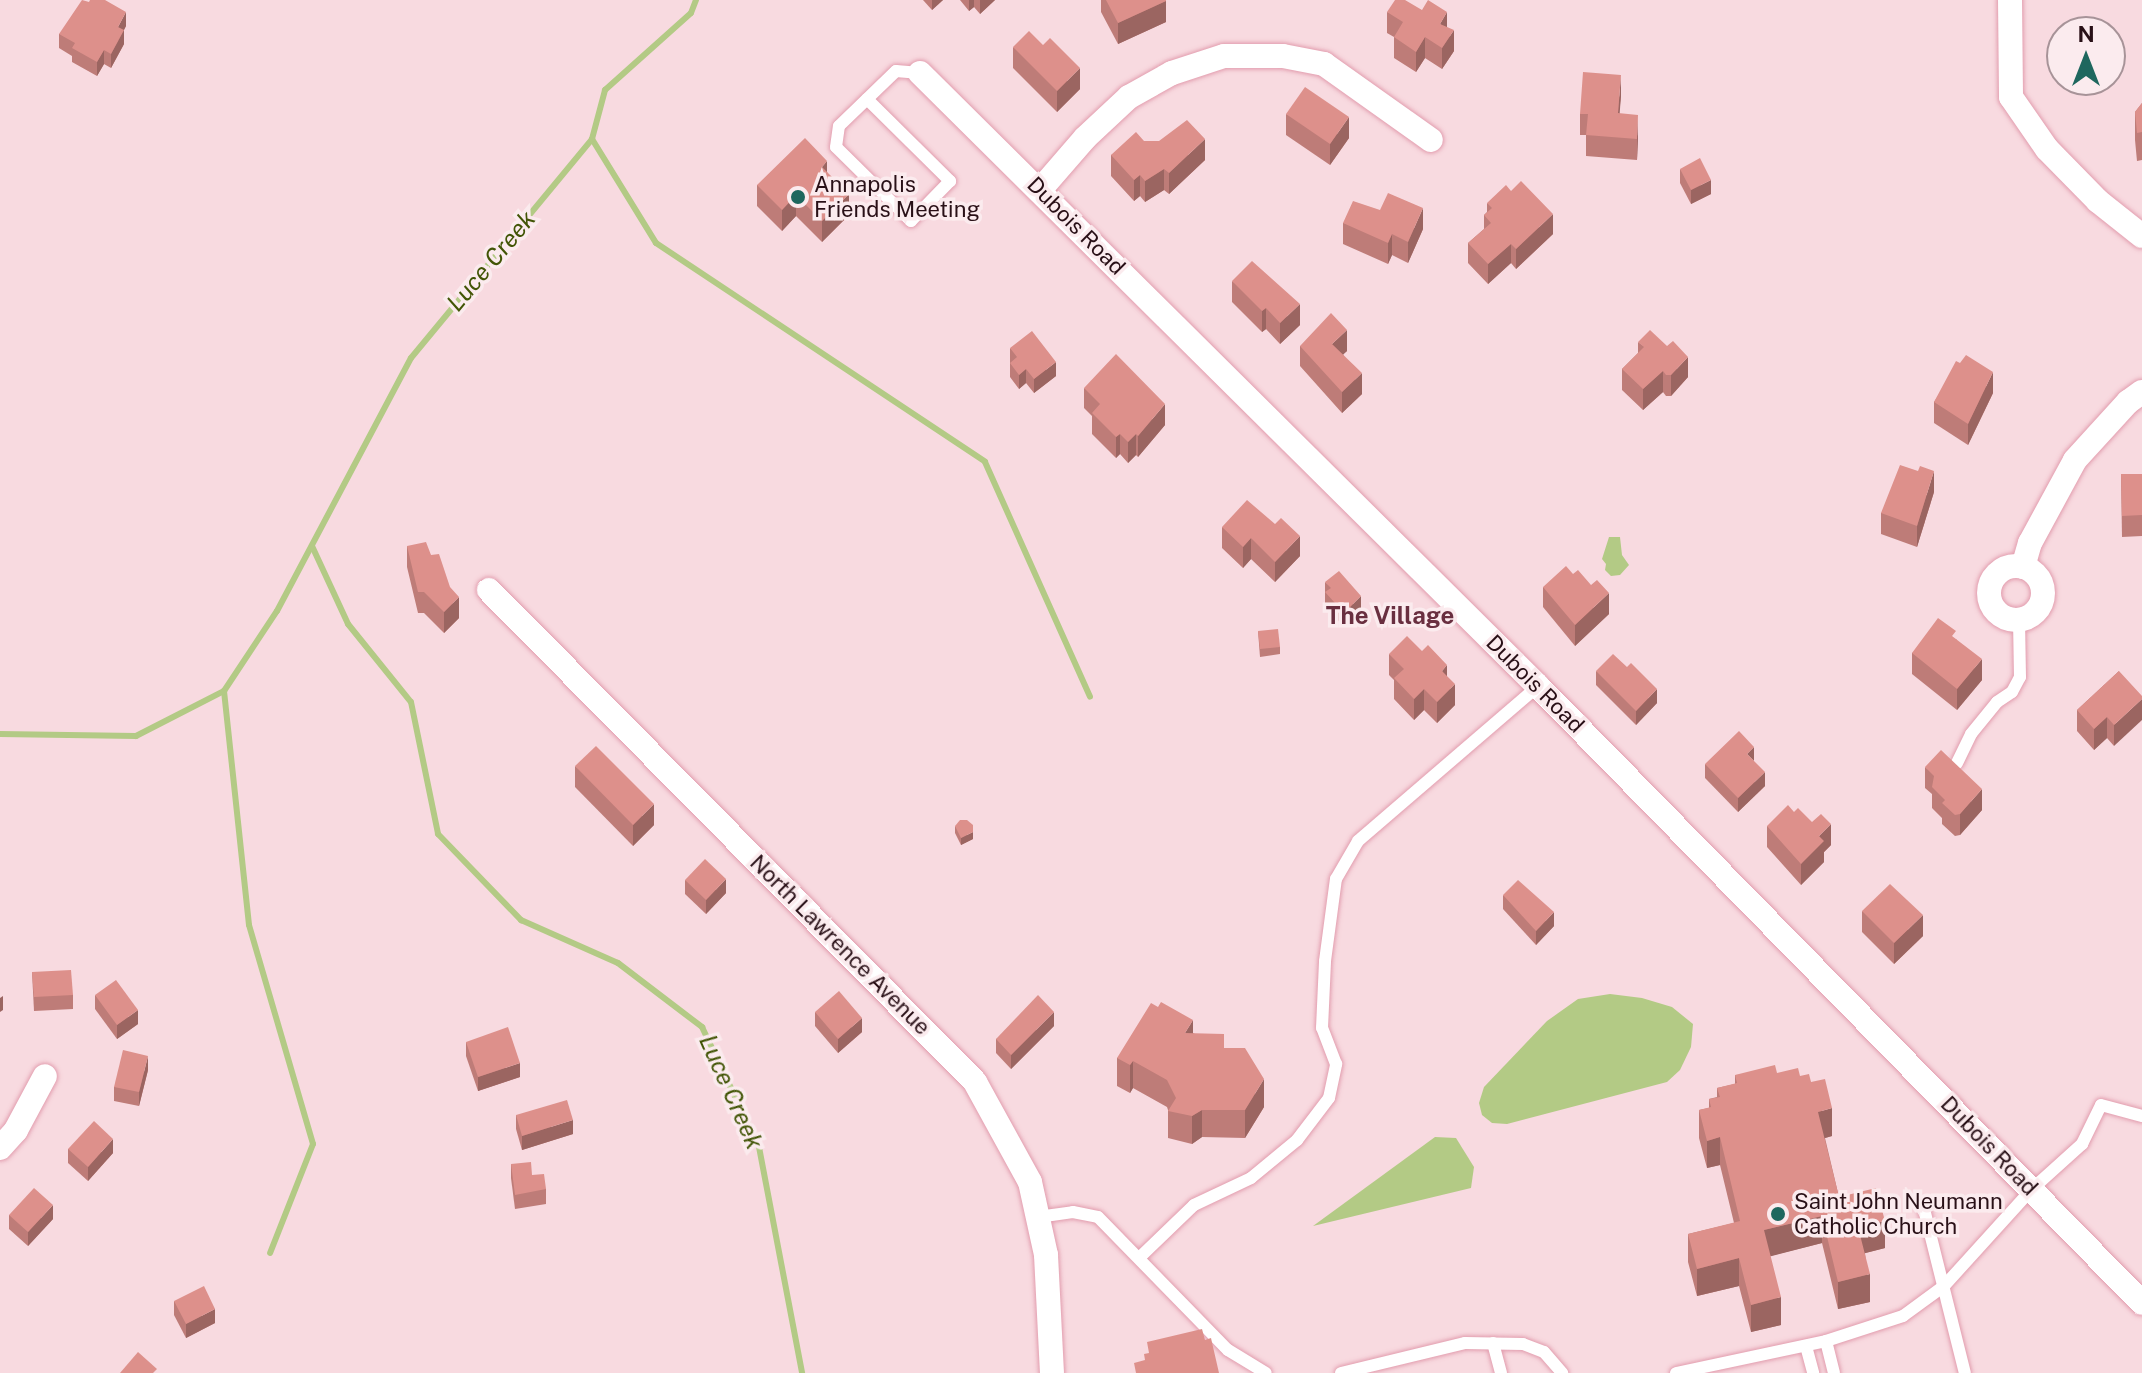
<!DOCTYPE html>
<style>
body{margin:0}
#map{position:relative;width:2142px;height:1373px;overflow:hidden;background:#f8dae0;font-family:"Public Sans",sans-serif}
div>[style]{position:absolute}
.water>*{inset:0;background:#b3ca85}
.stream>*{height:6px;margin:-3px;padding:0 3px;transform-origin:3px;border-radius:3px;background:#b3ca85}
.roads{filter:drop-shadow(0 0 2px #e29dae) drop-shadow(0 0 2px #e29dae)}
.service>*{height:12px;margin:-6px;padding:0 6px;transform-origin:6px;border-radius:6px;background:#fff}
.minor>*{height:24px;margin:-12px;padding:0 12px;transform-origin:12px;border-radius:12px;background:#fff}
.minor>.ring{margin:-12px;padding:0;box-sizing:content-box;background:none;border:24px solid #fff;border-radius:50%}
.wall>*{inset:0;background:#be7c78}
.shaded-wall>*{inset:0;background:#9b6561}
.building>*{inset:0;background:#dd908b}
.dots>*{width:22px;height:22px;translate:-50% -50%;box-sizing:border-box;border:4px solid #fbebee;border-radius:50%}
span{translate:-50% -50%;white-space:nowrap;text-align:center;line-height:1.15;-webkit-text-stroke:7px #fbebee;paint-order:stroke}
.poi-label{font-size:22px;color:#291017}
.left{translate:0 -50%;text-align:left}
.street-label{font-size:22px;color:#291017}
.water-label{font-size:24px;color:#425506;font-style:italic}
.neighbourhood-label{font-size:24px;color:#692f40;font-weight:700}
.north{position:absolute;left:2046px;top:16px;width:80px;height:80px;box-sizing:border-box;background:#fbebee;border:2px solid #a79398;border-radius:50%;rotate:0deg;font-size:22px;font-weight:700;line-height:32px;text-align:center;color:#291017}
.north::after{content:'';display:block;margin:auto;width:28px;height:36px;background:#1e675e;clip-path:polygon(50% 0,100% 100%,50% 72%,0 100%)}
</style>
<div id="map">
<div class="water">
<i style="clip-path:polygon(1609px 537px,1620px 537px,1622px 555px,1629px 565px,1620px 575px,1611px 576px,1605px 570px,1606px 564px,1602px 559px)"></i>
<i style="clip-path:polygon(1610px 994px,1642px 998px,1672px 1007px,1693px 1024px,1691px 1047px,1680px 1070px,1667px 1082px,1507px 1124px,1492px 1123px,1482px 1115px,1479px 1103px,1484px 1087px,1547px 1021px,1578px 999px)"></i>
<i style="clip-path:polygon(1435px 1137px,1456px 1138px,1474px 1167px,1471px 1188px,1313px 1226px)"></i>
</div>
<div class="stream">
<i style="left:592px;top:139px;width:122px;rotate:58.4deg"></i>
<i style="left:656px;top:243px;width:395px;rotate:33.6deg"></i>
<i style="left:985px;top:462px;width:257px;rotate:65.9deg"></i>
<i style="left:312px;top:546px;width:86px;rotate:65.2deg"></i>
<i style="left:348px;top:624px;width:100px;rotate:51.1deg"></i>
<i style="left:411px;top:702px;width:135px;rotate:78.4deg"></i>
<i style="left:438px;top:834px;width:120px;rotate:46deg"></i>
<i style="left:521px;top:920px;width:106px;rotate:23.9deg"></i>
<i style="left:618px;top:963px;width:106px;rotate:37.3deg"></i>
<i style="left:702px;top:1027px;width:133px;rotate:64.6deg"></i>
<i style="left:759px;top:1147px;width:230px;rotate:79.2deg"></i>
<i style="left:224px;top:691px;width:235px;rotate:83.9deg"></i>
<i style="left:249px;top:925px;width:228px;rotate:73.7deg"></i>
<i style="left:313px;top:1144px;width:117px;rotate:111.5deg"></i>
<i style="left:0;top:734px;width:136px;rotate:0.8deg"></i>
<i style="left:136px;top:736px;width:99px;rotate:-27.1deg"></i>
<i style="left:224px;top:691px;width:96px;rotate:-56.5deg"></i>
<i style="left:277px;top:611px;width:286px;rotate:-62.1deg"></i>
<i style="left:411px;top:358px;width:284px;rotate:-50.4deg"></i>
<i style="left:592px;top:139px;width:51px;rotate:-75.1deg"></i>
<i style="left:605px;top:90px;width:115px;rotate:-41.8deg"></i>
<i style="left:691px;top:13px;width:14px;rotate:-69deg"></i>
</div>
<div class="roads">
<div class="service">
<i style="left:867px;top:99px;width:117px;rotate:44.7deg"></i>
<i style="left:950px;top:181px;width:56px;rotate:134.3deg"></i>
<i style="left:911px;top:221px;width:105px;rotate:-135.4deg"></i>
<i style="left:836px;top:147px;width:21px;rotate:-82deg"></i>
<i style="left:839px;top:126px;width:79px;rotate:-44deg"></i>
<i style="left:896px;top:71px;width:24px;rotate:5deg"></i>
<i style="left:1957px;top:763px;width:32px;rotate:-64deg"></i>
<i style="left:1971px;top:734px;width:41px;rotate:-50.9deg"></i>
<i style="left:1997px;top:702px;width:18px;rotate:-34deg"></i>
<i style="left:2012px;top:692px;width:17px;rotate:-62deg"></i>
<i style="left:2020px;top:677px;width:57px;rotate:-91deg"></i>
<i style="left:1923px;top:1205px;width:173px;rotate:76deg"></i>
<i style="left:1038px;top:1217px;width:35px;rotate:-8deg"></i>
<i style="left:1073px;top:1212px;width:25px;rotate:11deg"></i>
<i style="left:1098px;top:1217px;width:186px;rotate:45.7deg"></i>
<i style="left:1228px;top:1350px;width:44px;rotate:31.2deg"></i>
<i style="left:1139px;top:1258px;width:76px;rotate:-43.9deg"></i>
<i style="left:1194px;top:1205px;width:63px;rotate:-25.3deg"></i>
<i style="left:1251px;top:1178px;width:60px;rotate:-39.6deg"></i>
<i style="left:1297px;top:1140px;width:53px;rotate:-52.7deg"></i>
<i style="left:1329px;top:1098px;width:35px;rotate:-78deg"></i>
<i style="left:1336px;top:1064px;width:39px;rotate:-111deg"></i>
<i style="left:1322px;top:1028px;width:67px;rotate:-87.4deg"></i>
<i style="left:1325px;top:961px;width:83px;rotate:-82.4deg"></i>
<i style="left:1336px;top:879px;width:44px;rotate:-59.9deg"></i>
<i style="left:1358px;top:841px;width:238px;rotate:-40.7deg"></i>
<i style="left:1826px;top:1341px;width:33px;rotate:76deg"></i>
<i style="left:1493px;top:1343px;width:31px;rotate:75deg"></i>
<i style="left:1806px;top:1346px;width:28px;rotate:75deg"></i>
<i style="left:1341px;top:1373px;width:128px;rotate:-13.6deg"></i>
<i style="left:1465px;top:1343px;width:58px;rotate:1deg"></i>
<i style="left:1523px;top:1344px;width:22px;rotate:21deg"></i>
<i style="left:1544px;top:1352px;width:28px;rotate:49deg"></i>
<i style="left:1676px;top:1373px;width:153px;rotate:-12deg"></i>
<i style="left:1826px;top:1341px;width:81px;rotate:-18deg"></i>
<i style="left:1903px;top:1316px;width:51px;rotate:-36.2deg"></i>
<i style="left:1944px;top:1286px;width:130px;rotate:-47.8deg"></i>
<i style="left:2031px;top:1190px;width:69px;rotate:-42deg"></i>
<i style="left:2082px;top:1144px;width:43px;rotate:-64deg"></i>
<i style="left:2101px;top:1105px;width:42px;rotate:15deg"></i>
</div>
<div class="minor">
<i style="left:2010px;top:0;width:97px;rotate:89.4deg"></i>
<i style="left:2011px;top:97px;width:63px;rotate:55.3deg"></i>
<i style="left:2047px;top:149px;width:73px;rotate:45.6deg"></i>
<i style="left:2098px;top:201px;width:56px;rotate:38.5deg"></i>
<i style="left:920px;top:73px;width:870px;rotate:44.77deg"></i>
<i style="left:1538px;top:686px;width:863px;rotate:45.61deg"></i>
<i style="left:1040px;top:190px;width:69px;rotate:-49.1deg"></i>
<i style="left:1085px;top:138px;width:60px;rotate:-43deg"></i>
<i style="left:1129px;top:97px;width:49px;rotate:-29.2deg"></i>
<i style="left:1172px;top:73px;width:55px;rotate:-18.1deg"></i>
<i style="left:1224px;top:56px;width:59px"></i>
<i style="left:1283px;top:56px;width:42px;rotate:11deg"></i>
<i style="left:1324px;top:64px;width:131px;rotate:35.4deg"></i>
<i class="ring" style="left:1989px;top:566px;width:30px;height:30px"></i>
<i style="left:2023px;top:567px;width:25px;rotate:-74deg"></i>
<i style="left:2030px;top:543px;width:94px;rotate:-61.5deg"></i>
<i style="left:2075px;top:460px;width:79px;rotate:-47.6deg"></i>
<i style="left:2128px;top:402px;width:17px;rotate:-36deg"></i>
<i style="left:489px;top:590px;width:692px;rotate:45.35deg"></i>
<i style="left:975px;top:1082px;width:114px;rotate:61.2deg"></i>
<i style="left:1030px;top:1182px;width:75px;rotate:77.6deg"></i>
<i style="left:1046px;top:1255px;width:118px;rotate:87.1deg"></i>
<i style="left:0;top:1148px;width:24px;rotate:-48deg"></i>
<i style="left:16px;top:1130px;width:61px;rotate:-61.8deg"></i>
</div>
</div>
<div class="wall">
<i style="clip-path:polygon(923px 0,943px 0,932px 10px)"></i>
<i style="clip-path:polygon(960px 0,995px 0,980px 14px,974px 7px,969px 11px)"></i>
<i style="clip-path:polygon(1101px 0,1166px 0,1166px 22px,1118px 44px,1101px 12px)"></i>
<i style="clip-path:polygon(1387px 12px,1447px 27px,1454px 51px,1442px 69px,1425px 58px,1416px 72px,1394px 58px,1394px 37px,1387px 33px)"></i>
<i style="clip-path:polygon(126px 26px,124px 30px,124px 44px,111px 68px,104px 64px,97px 76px,72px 62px,72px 56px,59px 48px,59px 34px)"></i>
<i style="clip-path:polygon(1013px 47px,1080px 89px,1057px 112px,1013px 68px)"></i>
<i style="clip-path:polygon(1621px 96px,1619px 113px,1638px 136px,1637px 160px,1586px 156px,1586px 135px,1580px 135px,1580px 114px)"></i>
<i style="clip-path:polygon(2142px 103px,2142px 160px,2137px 161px,2135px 140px,2135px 112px)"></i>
<i style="clip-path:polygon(1286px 114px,1349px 138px,1330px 165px,1286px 135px)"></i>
<i style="clip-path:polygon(1144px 141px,1205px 160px,1169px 194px,1164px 190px,1145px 202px,1140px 196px,1134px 201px,1111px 176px,1111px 155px)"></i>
<i style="clip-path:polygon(1680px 169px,1711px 194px,1691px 204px,1680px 183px)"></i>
<i style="clip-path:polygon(827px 172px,849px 215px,822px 242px,796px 216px,782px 231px,757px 206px,757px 185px)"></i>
<i style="clip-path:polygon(1487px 203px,1553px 234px,1516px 269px,1511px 263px,1488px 284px,1468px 263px,1468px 243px,1484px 229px,1484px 215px,1487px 212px)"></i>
<i style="clip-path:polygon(1343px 223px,1423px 229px,1408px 263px,1392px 255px,1388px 264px,1343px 244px)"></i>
<i style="clip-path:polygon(1232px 281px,1300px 325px,1280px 344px,1266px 329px,1262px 332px,1232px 302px)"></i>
<i style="clip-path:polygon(1638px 342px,1688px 377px,1671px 396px,1666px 396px,1663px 392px,1643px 410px,1622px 390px,1622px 369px,1638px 353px)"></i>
<i style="clip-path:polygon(1300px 346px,1347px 351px,1343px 354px,1362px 394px,1342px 413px,1300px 366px)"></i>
<i style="clip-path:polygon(1010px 348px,1056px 376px,1034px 393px,1026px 383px,1019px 389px,1010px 377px)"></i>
<i style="clip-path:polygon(1960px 363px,1993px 393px,1968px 445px,1934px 423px,1934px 402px)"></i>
<i style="clip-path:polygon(1084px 388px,1165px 425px,1138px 457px,1136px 455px,1128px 463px,1120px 454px,1116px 458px,1092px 434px,1092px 416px,1084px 408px)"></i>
<i style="clip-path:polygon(2121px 474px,2142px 474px,2142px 536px,2122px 537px)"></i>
<i style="clip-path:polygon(1934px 492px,1917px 547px,1881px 534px,1881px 513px)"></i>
<i style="clip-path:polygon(1222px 527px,1300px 556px,1275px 582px,1251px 559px,1243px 568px,1222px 548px)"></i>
<i style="clip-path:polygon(407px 546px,431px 555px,459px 618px,444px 633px,424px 613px,418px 613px,407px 567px)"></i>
<i style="clip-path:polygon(1325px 582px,1361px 610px,1344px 627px,1325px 606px)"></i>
<i style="clip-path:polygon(1543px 587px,1609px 614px,1575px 646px,1543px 607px)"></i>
<i style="clip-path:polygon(1258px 631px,1280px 647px,1280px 654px,1260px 657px)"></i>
<i style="clip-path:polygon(1956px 639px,1982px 680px,1957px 710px,1912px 674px,1912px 653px)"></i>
<i style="clip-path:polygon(1389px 654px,1447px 677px,1455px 705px,1437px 723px,1424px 710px,1414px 720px,1394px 699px,1394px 680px,1389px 675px)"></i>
<i style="clip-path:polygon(1596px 671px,1657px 703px,1636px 725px,1596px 685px)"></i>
<i style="clip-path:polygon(2119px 671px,2114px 746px,2107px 738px,2094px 750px,2077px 731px,2077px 710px)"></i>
<i style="clip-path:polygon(1705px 764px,1765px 786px,1738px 812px,1705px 778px)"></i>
<i style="clip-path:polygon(575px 766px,654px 825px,633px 846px,575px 787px)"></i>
<i style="clip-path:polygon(1925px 767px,1982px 810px,1960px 835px,1955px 836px,1942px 824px,1942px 818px,1932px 808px,1932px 794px,1925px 788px)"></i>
<i style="clip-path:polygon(955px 826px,973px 839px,961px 845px,955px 833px)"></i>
<i style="clip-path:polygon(1767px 826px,1831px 845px,1824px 852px,1824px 862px,1801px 885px,1767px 847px)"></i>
<i style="clip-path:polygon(685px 880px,726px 893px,706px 914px,685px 894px)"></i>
<i style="clip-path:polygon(1503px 895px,1554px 926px,1536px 945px,1503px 909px)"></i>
<i style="clip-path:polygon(1862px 911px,1923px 936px,1894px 964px,1862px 932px)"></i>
<i style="clip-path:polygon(32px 972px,73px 995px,73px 1009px,34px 1011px)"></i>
<i style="clip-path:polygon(95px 995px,138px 1024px,117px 1039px,95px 1009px)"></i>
<i style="clip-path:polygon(815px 1012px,862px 1032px,838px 1053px,815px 1026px)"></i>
<i style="clip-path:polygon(1054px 1026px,1011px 1069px,996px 1053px,996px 1039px)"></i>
<i style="clip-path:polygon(1193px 1033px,1224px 1048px,1264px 1107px,1245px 1138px,1202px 1137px,1192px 1144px,1168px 1138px,1168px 1110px,1167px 1107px,1133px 1088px,1130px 1093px,1117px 1086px,1117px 1058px)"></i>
<i style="clip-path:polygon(466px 1042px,520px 1077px,478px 1091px,466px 1056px)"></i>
<i style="clip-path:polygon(148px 1070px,139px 1106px,114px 1101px,114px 1087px)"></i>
<i style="clip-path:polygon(1777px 1073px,1800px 1076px,1811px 1082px,1832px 1136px,1825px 1138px,1839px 1197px,1885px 1248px,1865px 1253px,1870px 1302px,1838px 1309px,1822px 1243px,1770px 1256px,1781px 1325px,1751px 1332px,1739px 1286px,1697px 1296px,1688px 1262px,1688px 1234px,1734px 1223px,1720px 1165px,1707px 1168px,1699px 1138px,1699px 1110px,1709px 1108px,1709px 1099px,1717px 1097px,1717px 1088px,1735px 1084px,1735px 1075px)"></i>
<i style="clip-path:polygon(516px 1115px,573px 1134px,522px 1150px,516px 1129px)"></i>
<i style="clip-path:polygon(68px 1149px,113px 1153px,88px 1181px,68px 1163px)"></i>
<i style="clip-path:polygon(511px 1164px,546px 1189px,546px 1204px,515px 1209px,511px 1178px)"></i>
<i style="clip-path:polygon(9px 1215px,53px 1219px,28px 1246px,9px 1229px)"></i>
<i style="clip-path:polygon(174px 1301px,215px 1323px,186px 1338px,174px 1315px)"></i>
</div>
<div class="shaded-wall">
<i style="clip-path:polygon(932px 0,943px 0,932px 10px)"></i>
<i style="clip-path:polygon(969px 0,974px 0,974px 7px,969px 11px)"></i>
<i style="clip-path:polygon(980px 0,995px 0,980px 14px)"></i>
<i style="clip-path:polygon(1166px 1px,1166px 22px,1118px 44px,1118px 23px)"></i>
<i style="clip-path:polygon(126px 12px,126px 26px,118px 41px,118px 27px)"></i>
<i style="clip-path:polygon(1447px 12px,1447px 33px,1440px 24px)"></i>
<i style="clip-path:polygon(124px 30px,124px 44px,111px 68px,111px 54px)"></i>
<i style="clip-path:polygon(1454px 30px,1454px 51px,1442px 69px,1442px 48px)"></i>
<i style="clip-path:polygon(1425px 37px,1425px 58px,1416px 72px,1416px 52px)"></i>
<i style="clip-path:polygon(104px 50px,104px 64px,97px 76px,97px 62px)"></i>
<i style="clip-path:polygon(1080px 68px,1080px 89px,1057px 112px,1057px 91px)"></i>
<i style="clip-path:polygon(1621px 75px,1621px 96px,1618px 134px,1618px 113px)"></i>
<i style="clip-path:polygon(1638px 115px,1638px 136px,1637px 160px,1637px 139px)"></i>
<i style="clip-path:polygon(1349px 117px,1349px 138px,1330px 165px,1330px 144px)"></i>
<i style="clip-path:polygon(1205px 139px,1205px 160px,1169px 194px,1169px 173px)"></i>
<i style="clip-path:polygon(827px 161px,827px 182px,822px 167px)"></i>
<i style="clip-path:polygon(1164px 169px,1164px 190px,1145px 202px,1145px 181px)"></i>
<i style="clip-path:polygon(1140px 175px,1140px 196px,1134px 201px,1134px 180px)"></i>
<i style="clip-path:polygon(1711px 180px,1711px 194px,1691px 204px,1691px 190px)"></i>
<i style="clip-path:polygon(849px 194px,849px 215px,822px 242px,822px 221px)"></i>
<i style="clip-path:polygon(796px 195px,796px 216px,782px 231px,782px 210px)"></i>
<i style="clip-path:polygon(1423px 208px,1423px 229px,1408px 263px,1408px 242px)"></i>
<i style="clip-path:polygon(1553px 214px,1553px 234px,1516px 269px,1516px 249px)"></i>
<i style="clip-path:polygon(1392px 234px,1392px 255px,1388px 264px,1388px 243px)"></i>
<i style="clip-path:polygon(1511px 244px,1511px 263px,1488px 284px,1488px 264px)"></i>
<i style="clip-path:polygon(1300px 304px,1300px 325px,1280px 344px,1280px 323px)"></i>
<i style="clip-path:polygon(1266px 308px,1266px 329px,1262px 332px,1262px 311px)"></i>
<i style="clip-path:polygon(1347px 330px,1347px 351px,1332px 365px,1332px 344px)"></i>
<i style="clip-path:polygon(1688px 357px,1688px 377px,1671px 396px,1671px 375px)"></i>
<i style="clip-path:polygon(1056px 362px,1056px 376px,1034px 393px,1034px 379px)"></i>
<i style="clip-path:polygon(1026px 369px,1026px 383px,1019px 389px,1019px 375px)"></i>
<i style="clip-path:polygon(1663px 371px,1663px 392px,1643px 410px,1643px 389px)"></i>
<i style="clip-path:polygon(1993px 372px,1993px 393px,1968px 445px,1968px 424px)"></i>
<i style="clip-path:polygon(1362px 373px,1362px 394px,1342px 413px,1342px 392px)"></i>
<i style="clip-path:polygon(1165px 404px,1165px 425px,1138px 457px,1138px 436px)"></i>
<i style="clip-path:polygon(1120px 434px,1120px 454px,1116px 458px,1116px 437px)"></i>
<i style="clip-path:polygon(1136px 434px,1136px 455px,1128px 463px,1128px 442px)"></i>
<i style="clip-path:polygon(1934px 471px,1934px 492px,1917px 547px,1917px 526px)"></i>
<i style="clip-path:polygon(1300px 536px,1300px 556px,1275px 582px,1275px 562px)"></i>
<i style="clip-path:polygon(1251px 538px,1251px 559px,1243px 568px,1243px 547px)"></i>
<i style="clip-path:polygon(1609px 593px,1609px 614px,1575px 646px,1575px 625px)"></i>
<i style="clip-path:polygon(1361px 596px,1361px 610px,1344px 627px,1344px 613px)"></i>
<i style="clip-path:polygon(459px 597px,459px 618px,444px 633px,444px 612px)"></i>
<i style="clip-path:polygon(1982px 659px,1982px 680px,1957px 710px,1957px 689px)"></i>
<i style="clip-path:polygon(1447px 665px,1447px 686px,1442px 671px)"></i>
<i style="clip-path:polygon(1455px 684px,1455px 705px,1437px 723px,1437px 702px)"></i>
<i style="clip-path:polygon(1424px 689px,1424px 710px,1414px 720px,1414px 699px)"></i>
<i style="clip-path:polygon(1657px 689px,1657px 703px,1636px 725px,1636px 711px)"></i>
<i style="clip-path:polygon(2142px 699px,2142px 720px,2114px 746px,2114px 725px)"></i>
<i style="clip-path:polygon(2107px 717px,2107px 738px,2094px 750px,2094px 729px)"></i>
<i style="clip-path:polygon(1754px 747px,1754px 761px,1747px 754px)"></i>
<i style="clip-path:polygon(1765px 772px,1765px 786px,1738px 812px,1738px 798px)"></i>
<i style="clip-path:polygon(1982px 789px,1982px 810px,1960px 835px,1960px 814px)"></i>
<i style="clip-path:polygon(654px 804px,654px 825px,633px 846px,633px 825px)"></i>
<i style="clip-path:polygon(1831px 824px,1831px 845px,1824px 852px,1824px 862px,1801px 885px,1801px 864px,1819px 836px)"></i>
<i style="clip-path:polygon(973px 832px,973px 839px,961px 845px,961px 838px)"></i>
<i style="clip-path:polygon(726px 879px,726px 893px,706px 914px,706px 900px)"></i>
<i style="clip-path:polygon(1554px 912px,1554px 926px,1536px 945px,1536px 931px)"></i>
<i style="clip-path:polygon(1923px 915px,1923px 936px,1894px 964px,1894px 943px)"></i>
<i style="clip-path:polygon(3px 996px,3px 1010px,0 1012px,0 998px)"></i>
<i style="clip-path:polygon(138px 1010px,138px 1024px,117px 1039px,117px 1025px)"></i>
<i style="clip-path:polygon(1054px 1012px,1054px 1026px,1011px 1069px,1011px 1055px)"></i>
<i style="clip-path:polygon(862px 1018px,862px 1032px,838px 1053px,838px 1039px)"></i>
<i style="clip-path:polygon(1193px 1020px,1193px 1047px,1185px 1033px)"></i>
<i style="clip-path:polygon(148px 1056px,148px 1070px,139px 1106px,139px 1092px)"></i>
<i style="clip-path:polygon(1133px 1061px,1133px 1088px,1130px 1093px,1130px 1065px)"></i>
<i style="clip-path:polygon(520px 1063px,520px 1077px,478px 1091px,478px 1077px)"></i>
<i style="clip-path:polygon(1264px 1079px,1264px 1107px,1245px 1138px,1245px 1110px)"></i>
<i style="clip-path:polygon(1832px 1108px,1832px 1136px,1818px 1140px,1818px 1112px)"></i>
<i style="clip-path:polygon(1202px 1110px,1202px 1137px,1192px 1144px,1192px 1116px)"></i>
<i style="clip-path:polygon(573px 1120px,573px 1134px,522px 1150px,522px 1136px)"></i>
<i style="clip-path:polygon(1720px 1137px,1720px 1165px,1707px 1168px,1707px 1141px)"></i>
<i style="clip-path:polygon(113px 1139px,113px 1153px,88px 1181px,88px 1167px)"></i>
<i style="clip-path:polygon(53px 1205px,53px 1219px,28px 1246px,28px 1232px)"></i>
<i style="clip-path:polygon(1822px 1216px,1822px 1243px,1764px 1258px,1764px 1230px)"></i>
<i style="clip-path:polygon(1885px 1221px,1885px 1248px,1858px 1255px,1858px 1227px)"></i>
<i style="clip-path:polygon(1739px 1258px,1739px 1286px,1697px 1296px,1697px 1269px)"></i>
<i style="clip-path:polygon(1870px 1274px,1870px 1302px,1838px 1309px,1838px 1282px)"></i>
<i style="clip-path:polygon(1781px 1297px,1781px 1325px,1751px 1332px,1751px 1305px)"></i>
<i style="clip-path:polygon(215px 1309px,215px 1323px,186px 1338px,186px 1324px)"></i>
</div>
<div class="building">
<i style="clip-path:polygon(82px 0,89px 2px,90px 0,105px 0,126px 12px,118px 27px,124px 30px,111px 54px,104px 50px,97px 62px,72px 48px,75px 43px,59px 34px)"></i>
<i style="clip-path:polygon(1106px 0,1166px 0,1166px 1px,1118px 23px)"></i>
<i style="clip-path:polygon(1395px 0,1405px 0,1422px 10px,1428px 0,1447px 12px,1440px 24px,1454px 30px,1442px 48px,1425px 37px,1416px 52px,1394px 37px,1403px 22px,1387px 12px)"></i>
<i style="clip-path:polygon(1029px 31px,1043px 45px,1050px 38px,1080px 68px,1057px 91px,1013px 47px)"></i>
<i style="clip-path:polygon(1583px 72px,1621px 75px,1618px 113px,1638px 115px,1637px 139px,1586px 135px,1588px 114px,1580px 114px)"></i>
<i style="clip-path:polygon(1305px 87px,1349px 117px,1330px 144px,1286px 114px)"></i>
<i style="clip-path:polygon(2142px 103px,2142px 132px,2137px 133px,2135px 112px)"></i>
<i style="clip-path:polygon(1187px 120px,1205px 139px,1169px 173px,1164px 169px,1145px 181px,1140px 175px,1134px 180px,1111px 155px,1136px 132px,1144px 141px,1159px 141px)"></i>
<i style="clip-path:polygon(805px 138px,827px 161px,822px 167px,849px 194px,822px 221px,796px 195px,782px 210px,757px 185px)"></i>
<i style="clip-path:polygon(1700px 158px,1711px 180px,1691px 190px,1680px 169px)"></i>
<i style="clip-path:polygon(1521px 181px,1553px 214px,1516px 249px,1511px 244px,1488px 264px,1468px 243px,1491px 223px,1484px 215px,1492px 208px,1487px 203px,1506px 185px,1511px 191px)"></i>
<i style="clip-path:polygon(1388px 193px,1423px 208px,1408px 242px,1392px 234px,1388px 243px,1343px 223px,1353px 201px,1380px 210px)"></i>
<i style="clip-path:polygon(1252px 261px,1300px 304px,1280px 323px,1266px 308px,1262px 311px,1232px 281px)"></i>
<i style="clip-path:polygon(1331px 313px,1347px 330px,1332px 344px,1362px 373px,1342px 392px,1300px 346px)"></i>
<i style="clip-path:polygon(1650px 330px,1667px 346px,1673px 341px,1688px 357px,1671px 375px,1666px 375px,1663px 371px,1643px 389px,1622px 369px,1644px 347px,1638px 342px)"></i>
<i style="clip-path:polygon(1032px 331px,1056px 362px,1034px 379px,1026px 369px,1019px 375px,1010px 363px,1017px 357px,1010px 348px)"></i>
<i style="clip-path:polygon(1116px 354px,1165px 404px,1138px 436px,1136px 434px,1128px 442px,1120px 434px,1116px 437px,1092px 413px,1100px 404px,1084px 388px)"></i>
<i style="clip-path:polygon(1966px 355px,1993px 372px,1968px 424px,1934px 402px,1956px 361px,1960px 363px)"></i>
<i style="clip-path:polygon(1900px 465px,1918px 471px,1920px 466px,1934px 471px,1917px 526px,1881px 513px)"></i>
<i style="clip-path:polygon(2121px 474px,2142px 474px,2142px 515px,2122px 516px)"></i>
<i style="clip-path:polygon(1247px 500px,1275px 524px,1281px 518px,1300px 536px,1275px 562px,1251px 538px,1243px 547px,1222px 527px)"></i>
<i style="clip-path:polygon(426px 542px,431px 555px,439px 554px,450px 587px,459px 597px,444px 612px,424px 592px,418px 592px,407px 546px)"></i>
<i style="clip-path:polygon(1566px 566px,1573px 574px,1578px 570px,1591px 585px,1597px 580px,1609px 593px,1575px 625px,1543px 587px)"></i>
<i style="clip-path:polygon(1339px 571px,1361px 596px,1344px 613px,1325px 592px,1331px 588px,1325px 582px)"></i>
<i style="clip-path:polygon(1938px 618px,1956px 631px,1952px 636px,1982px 659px,1957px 689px,1912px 653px)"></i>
<i style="clip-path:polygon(1278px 629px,1280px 647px,1260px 649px,1258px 631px)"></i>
<i style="clip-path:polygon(1407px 636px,1422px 651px,1428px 645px,1447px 665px,1442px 671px,1455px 684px,1437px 702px,1424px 689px,1414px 699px,1394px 678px,1404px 669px,1389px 654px)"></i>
<i style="clip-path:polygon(1613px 654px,1627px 667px,1631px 663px,1657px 689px,1636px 711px,1596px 671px)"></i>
<i style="clip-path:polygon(2119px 671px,2142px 696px,2142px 699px,2114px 725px,2107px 717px,2094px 729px,2077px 710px)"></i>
<i style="clip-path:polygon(1739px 731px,1754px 747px,1747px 754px,1765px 772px,1738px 798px,1705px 764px)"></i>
<i style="clip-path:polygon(596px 746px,654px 804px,633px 825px,575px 766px)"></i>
<i style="clip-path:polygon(1941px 750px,1982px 789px,1960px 814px,1955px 815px,1942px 803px,1945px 800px,1932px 787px,1934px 776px,1925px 767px)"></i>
<i style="clip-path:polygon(1788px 805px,1794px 812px,1798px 808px,1812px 822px,1821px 814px,1831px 824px,1819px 836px,1824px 841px,1801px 864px,1767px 826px)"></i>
<i style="clip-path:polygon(960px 820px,967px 820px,973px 825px,973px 832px,961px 838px,955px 826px)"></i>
<i style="clip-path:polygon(705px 859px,726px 879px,706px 900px,685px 880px)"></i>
<i style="clip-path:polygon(1518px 880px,1554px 912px,1536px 931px,1503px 895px)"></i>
<i style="clip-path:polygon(1890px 884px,1923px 915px,1894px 943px,1862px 911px)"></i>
<i style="clip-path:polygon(71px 970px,73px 995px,34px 997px,32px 972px)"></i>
<i style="clip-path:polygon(116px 980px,138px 1010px,117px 1025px,95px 995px)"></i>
<i style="clip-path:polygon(839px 991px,862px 1018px,838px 1039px,815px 1012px)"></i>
<i style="clip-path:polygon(1038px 995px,1054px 1012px,1011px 1055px,996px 1039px)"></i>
<i style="clip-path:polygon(1161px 1002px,1193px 1020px,1185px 1033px,1224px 1034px,1224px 1048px,1245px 1048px,1264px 1079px,1245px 1110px,1202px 1110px,1192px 1116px,1168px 1111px,1176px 1098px,1167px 1080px,1133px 1061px,1130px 1065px,1117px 1058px,1151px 1003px,1158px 1007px)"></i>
<i style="clip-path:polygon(508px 1027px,520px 1063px,478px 1077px,466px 1042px)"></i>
<i style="clip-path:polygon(123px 1050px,148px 1056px,139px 1092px,114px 1087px)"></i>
<i style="clip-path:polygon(1775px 1065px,1777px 1073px,1798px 1068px,1800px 1076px,1809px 1074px,1811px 1082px,1825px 1079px,1832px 1108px,1818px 1112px,1839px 1197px,1876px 1188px,1885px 1221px,1858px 1227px,1870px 1274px,1838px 1282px,1822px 1216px,1764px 1230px,1781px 1297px,1751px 1305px,1739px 1258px,1697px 1269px,1688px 1234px,1740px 1221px,1720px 1137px,1707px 1141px,1699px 1110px,1711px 1107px,1709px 1099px,1720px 1097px,1717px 1088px,1737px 1083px,1735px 1075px)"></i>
<i style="clip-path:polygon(567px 1100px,573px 1120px,522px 1136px,516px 1115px)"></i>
<i style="clip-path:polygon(94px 1121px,113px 1139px,88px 1167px,68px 1149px)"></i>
<i style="clip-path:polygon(531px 1162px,532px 1175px,544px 1174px,546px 1189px,515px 1195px,511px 1164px)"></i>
<i style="clip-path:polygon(34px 1188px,53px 1205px,28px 1232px,9px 1215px)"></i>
<i style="clip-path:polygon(204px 1286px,215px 1309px,186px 1324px,174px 1301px)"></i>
<i style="clip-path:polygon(1202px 1329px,1205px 1340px,1211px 1338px,1219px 1373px,1136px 1373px,1134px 1363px,1145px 1360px,1144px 1354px,1149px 1353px,1147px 1342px)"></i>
<i style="clip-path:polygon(138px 1352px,157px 1369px,153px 1373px,120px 1373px)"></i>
</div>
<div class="dots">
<i style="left:798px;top:197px;background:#1e675e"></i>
<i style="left:1778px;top:1214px;background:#1e675e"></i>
</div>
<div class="poi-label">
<span class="left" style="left:814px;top:197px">Annapolis<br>Friends Meeting</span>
<span class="left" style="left:1794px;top:1214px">Saint John Neumann<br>Catholic Church</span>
</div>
<div class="street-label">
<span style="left:1076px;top:226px;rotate:45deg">Dubois Road</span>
<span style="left:1535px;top:684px;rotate:45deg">Dubois Road</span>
<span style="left:840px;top:945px;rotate:45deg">North Lawrence Avenue</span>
<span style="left:1989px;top:1146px;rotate:46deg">Dubois Road</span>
</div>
<div class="water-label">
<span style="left:491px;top:261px;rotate:-50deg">Luce Creek</span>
<span style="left:731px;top:1092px;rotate:66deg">Luce Creek</span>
</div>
<div class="neighbourhood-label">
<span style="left:1390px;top:616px">The Village</span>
</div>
<div class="north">N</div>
</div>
